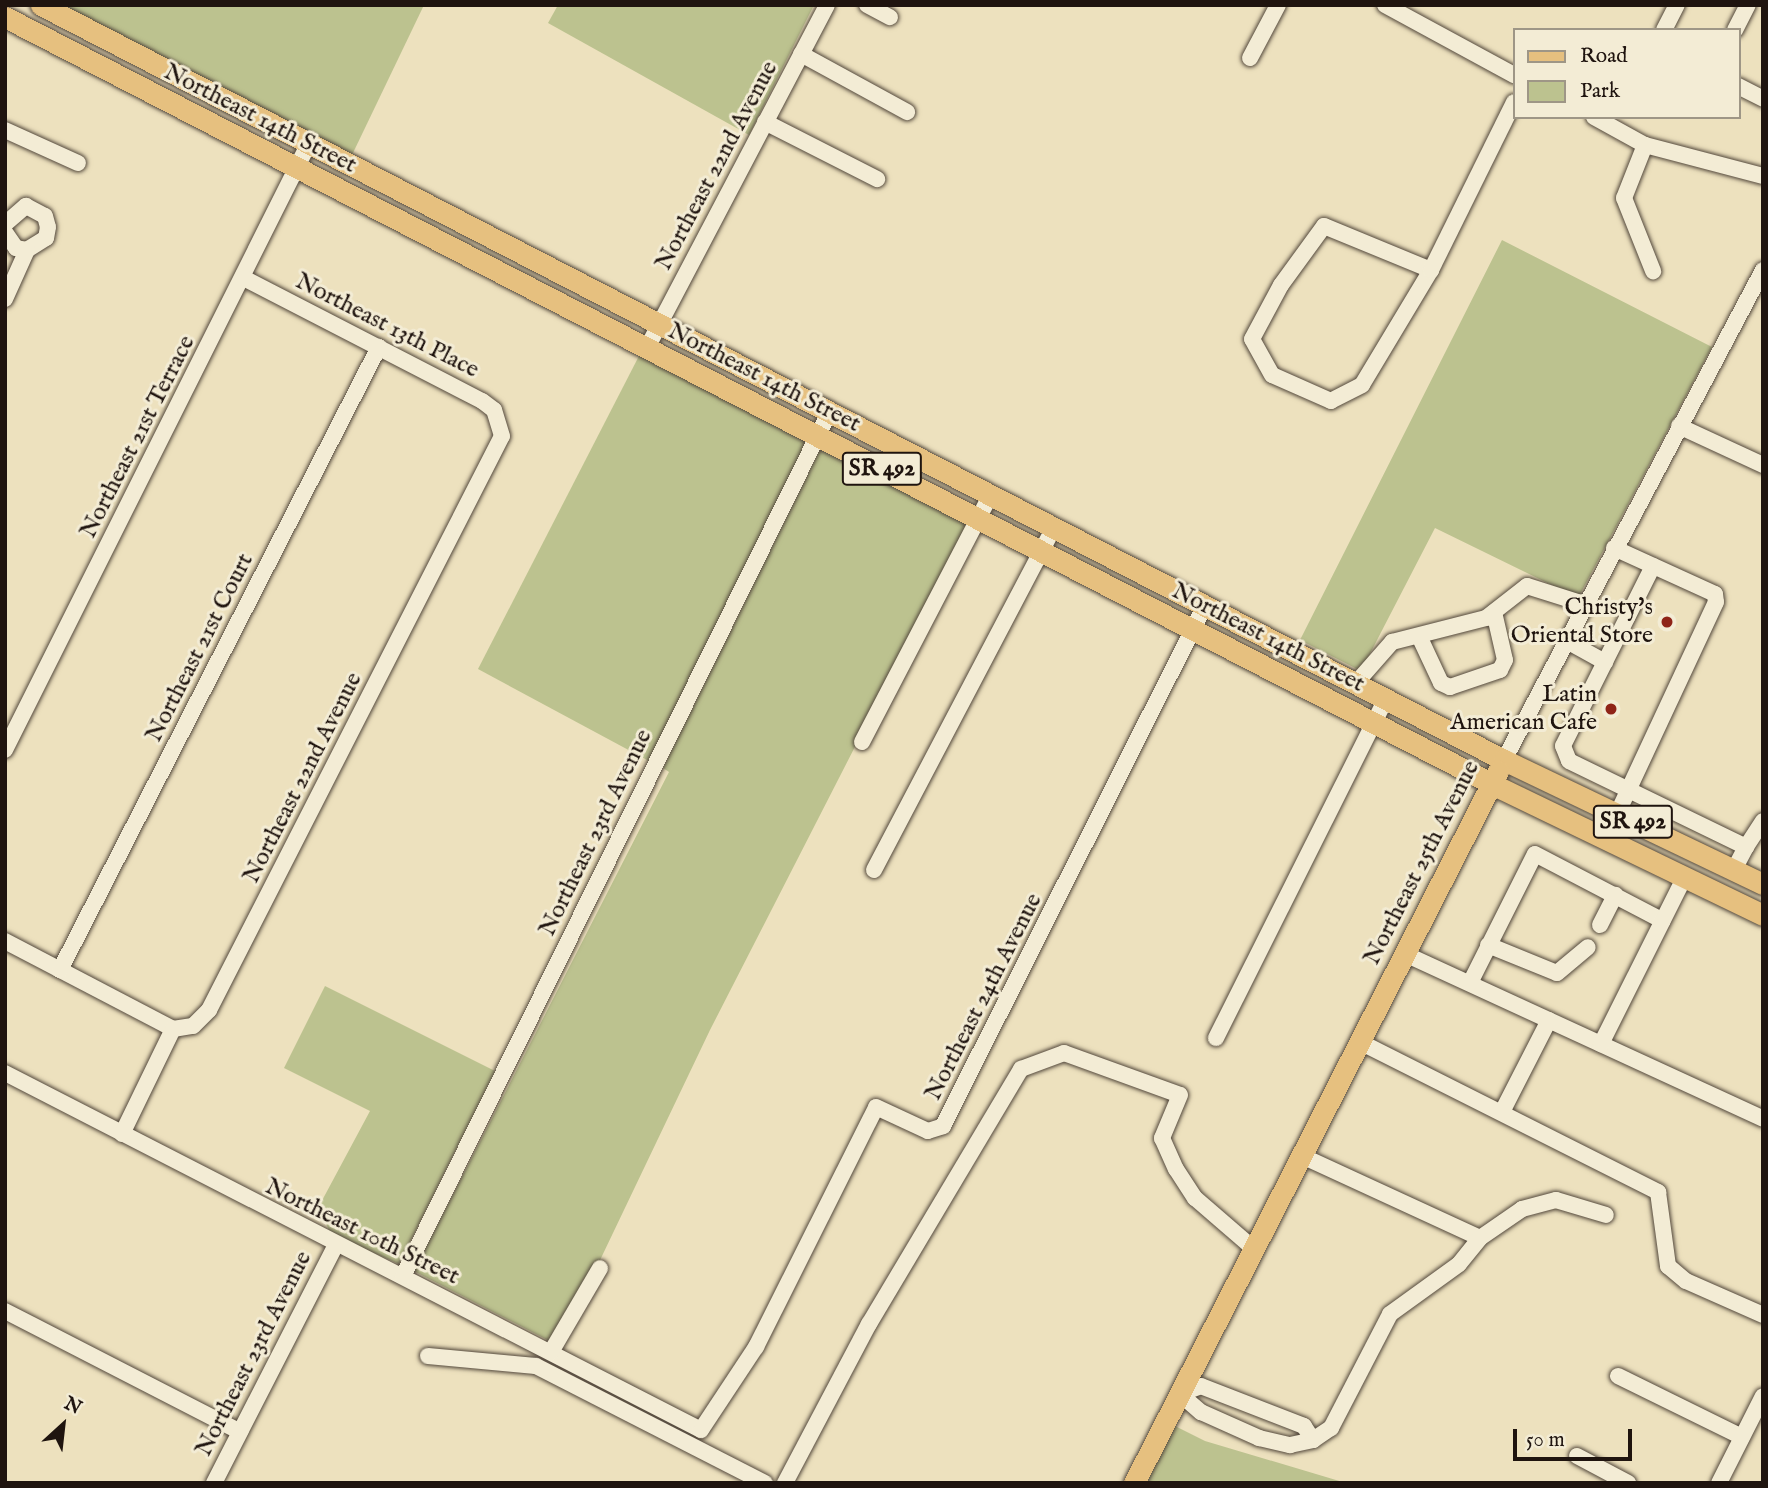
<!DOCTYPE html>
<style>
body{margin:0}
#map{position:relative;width:1768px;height:1488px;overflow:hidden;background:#ede1be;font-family:"IM FELL English",serif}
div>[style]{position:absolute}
.green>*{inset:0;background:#bcc28f}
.roads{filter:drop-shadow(0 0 2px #52473b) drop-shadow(0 0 2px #52473b)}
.minor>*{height:16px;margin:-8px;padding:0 8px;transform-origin:8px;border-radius:8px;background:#f3ecd5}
.major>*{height:21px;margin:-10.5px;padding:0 10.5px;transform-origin:10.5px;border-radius:10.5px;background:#e6c07f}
.dots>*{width:19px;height:19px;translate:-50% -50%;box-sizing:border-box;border:4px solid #f3ecd5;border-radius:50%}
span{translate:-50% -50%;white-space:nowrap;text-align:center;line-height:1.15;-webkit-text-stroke:6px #f3ecd5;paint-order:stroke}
.shield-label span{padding:2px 5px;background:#f3ecd5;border:2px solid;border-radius:5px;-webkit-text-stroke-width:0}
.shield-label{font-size:23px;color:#1f140f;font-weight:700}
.street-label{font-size:24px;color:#1f140f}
.poi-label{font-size:24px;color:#1f140f}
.right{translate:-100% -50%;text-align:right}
.frame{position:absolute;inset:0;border:7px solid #1f140f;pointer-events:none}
.legend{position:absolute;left:1513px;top:28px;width:228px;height:91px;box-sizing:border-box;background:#f3ecd5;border:2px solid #9e9686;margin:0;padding:9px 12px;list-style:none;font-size:21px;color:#1f140f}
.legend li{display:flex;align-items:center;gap:14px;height:35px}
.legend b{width:35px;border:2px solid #9e9686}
.north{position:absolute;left:28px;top:1390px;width:70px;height:70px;-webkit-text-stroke:5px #f3ecd5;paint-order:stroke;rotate:27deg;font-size:19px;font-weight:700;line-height:28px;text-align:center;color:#1f140f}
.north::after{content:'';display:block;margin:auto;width:24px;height:32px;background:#1f140f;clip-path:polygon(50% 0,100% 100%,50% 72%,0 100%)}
.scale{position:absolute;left:1513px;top:1429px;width:119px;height:32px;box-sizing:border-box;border:4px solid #1f140f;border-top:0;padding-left:9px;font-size:21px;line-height:24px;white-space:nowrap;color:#1f140f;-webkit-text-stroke:5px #f3ecd5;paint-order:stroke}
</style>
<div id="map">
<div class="green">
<i style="clip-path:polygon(61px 5px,424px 5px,352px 155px)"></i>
<i style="clip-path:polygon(558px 5px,814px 5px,749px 135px,548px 23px)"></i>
<i style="clip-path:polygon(1502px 240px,1712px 347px,1578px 598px,1435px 528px,1361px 671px,1300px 640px)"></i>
<i style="clip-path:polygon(640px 354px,807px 441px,649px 761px,478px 669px)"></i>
<i style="clip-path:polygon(821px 448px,969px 524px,710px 1030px,559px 1346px,414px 1271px,669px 772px,663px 768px)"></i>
<i style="clip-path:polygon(325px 986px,495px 1071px,399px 1264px,331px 1234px,318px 1208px,370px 1111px,284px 1068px)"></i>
<i style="clip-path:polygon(1173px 1425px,1205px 1441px,1346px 1483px,1143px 1483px)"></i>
</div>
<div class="roads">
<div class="minor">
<i style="left:867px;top:5px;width:26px;rotate:28deg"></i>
<i style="left:1385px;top:5px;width:147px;rotate:28.5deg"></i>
<i style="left:1664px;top:30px;width:28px;rotate:-63deg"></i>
<i style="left:1735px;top:30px;width:28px;rotate:-63deg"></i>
<i style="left:801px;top:54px;width:121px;rotate:28.7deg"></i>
<i style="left:1250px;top:58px;width:60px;rotate:-62.2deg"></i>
<i style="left:1738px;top:86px;width:28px;rotate:27deg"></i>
<i style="left:1594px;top:117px;width:58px;rotate:28.8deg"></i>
<i style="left:1645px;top:145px;width:122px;rotate:14.7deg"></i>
<i style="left:765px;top:122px;width:126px;rotate:27deg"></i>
<i style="left:5px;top:130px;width:80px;rotate:24.3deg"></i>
<i style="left:1645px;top:145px;width:57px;rotate:111.6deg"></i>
<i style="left:1624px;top:198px;width:79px;rotate:68.3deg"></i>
<i style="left:5px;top:224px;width:28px;rotate:-41deg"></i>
<i style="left:26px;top:206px;width:21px;rotate:28deg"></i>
<i style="left:45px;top:216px;width:11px;rotate:75deg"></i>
<i style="left:48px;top:227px;width:11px;rotate:100deg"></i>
<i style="left:46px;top:238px;width:22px;rotate:148deg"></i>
<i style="left:27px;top:250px;width:11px;rotate:-170deg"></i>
<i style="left:16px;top:248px;width:19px;rotate:-125deg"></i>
<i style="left:1324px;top:226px;width:116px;rotate:22.4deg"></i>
<i style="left:1431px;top:270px;width:134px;rotate:121deg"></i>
<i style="left:1362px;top:385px;width:35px;rotate:153deg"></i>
<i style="left:1331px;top:401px;width:64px;rotate:-156.2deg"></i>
<i style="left:1272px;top:375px;width:41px;rotate:-119.1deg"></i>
<i style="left:1252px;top:339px;width:61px;rotate:-61.8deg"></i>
<i style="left:1281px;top:285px;width:73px;rotate:-53.9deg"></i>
<i style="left:1431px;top:270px;width:187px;rotate:-63.7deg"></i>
<i style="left:5px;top:299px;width:54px;rotate:-65.8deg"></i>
<i style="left:647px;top:348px;width:387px;rotate:-62.3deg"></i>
<i style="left:1679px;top:426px;width:93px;rotate:24.9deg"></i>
<i style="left:1614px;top:548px;width:111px;rotate:24.5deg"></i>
<i style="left:1715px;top:594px;width:8px;rotate:83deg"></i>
<i style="left:1716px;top:602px;width:234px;rotate:115deg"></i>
<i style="left:1653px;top:566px;width:201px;rotate:116.6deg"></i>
<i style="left:1563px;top:746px;width:16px;rotate:68deg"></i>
<i style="left:1569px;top:761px;width:197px;rotate:25.9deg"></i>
<i style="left:1746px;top:847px;width:26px;rotate:118deg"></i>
<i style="left:1419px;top:636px;width:52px;rotate:64.9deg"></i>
<i style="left:1441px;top:683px;width:10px;rotate:24deg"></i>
<i style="left:1450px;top:687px;width:53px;rotate:-18.8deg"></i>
<i style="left:1500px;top:670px;width:11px;rotate:-63deg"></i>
<i style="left:1505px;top:660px;width:49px;rotate:-102.9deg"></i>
<i style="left:1565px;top:640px;width:46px;rotate:28.8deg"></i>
<i style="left:1356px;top:683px;width:55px;rotate:-48.7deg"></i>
<i style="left:1392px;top:642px;width:97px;rotate:-14.3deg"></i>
<i style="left:1486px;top:618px;width:52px;rotate:-38deg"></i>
<i style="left:1527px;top:586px;width:60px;rotate:17.5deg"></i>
<i style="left:862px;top:742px;width:280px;rotate:-62.5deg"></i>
<i style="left:5px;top:750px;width:679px;rotate:-63.4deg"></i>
<i style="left:1504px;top:760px;width:554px;rotate:-62.14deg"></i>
<i style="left:1746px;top:847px;width:31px;rotate:-57deg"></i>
<i style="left:874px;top:870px;width:387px;rotate:-62.3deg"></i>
<i style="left:1600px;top:925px;width:34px;rotate:-63deg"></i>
<i style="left:5px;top:941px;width:190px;rotate:27.6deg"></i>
<i style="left:1488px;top:945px;width:74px;rotate:22.1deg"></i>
<i style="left:1557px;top:973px;width:40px;rotate:-40deg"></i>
<i style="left:1405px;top:954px;width:394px;rotate:24.7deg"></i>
<i style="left:60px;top:970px;width:700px;rotate:-62.89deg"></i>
<i style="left:1470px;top:983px;width:144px;rotate:-63.3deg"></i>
<i style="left:1535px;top:854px;width:144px;rotate:27.6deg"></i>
<i style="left:1216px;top:1038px;width:379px;rotate:-63.4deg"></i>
<i style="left:1360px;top:1042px;width:334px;rotate:26.7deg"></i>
<i style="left:1658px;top:1192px;width:75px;rotate:82.3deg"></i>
<i style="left:1668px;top:1266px;width:23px;rotate:40deg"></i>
<i style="left:1686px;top:1281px;width:84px;rotate:23.8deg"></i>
<i style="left:1601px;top:1044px;width:186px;rotate:-63.4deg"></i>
<i style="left:5px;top:1073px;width:782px;rotate:27.15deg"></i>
<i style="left:701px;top:1430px;width:100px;rotate:-56.5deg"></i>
<i style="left:756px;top:1347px;width:268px;rotate:-63.4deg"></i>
<i style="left:876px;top:1107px;width:57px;rotate:24.8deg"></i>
<i style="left:928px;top:1131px;width:16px;rotate:-18deg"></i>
<i style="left:943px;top:1126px;width:583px;rotate:-63.3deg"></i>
<i style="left:1503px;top:1110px;width:101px;rotate:-62.9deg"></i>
<i style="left:122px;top:1134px;width:117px;rotate:-64.1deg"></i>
<i style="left:173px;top:1029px;width:20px;rotate:-9deg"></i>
<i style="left:193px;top:1026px;width:23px;rotate:-45deg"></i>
<i style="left:209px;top:1010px;width:644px;rotate:-62.96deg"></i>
<i style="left:502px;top:436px;width:27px;rotate:-107deg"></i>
<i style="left:494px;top:410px;width:15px;rotate:-143deg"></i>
<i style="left:482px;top:401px;width:268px;rotate:-152.7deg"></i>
<i style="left:1302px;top:1156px;width:196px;rotate:24.7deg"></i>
<i style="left:1480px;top:1238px;width:51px;rotate:-34.6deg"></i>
<i style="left:1522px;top:1209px;width:35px;rotate:-15deg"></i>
<i style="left:1556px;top:1200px;width:52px;rotate:16.7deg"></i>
<i style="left:403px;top:1276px;width:965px;rotate:-63.73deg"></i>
<i style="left:5px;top:1311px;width:264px;rotate:27.2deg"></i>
<i style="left:551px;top:1352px;width:97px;rotate:-59.7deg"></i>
<i style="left:428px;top:1356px;width:108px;rotate:5.3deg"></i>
<i style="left:536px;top:1366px;width:257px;rotate:27.1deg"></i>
<i style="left:1618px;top:1376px;width:138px;rotate:26.2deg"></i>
<i style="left:1313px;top:1440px;width:17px;rotate:-123deg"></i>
<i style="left:1304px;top:1426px;width:110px;rotate:-158.8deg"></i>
<i style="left:1201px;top:1386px;width:22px;rotate:159deg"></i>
<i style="left:1180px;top:1394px;width:28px;rotate:41deg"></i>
<i style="left:1201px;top:1412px;width:64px;rotate:24.1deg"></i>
<i style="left:1259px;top:1438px;width:32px;rotate:13deg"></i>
<i style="left:1290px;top:1445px;width:24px;rotate:-12deg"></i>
<i style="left:1313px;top:1440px;width:22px;rotate:-34deg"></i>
<i style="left:1331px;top:1428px;width:128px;rotate:-62.6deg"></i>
<i style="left:1390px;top:1314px;width:85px;rotate:-35.9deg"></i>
<i style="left:1459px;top:1264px;width:33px;rotate:-51deg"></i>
<i style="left:1577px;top:1456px;width:58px;rotate:27.9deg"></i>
<i style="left:214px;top:1483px;width:265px;rotate:-62.9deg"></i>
<i style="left:785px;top:1483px;width:180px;rotate:-62.2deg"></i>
<i style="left:869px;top:1324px;width:297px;rotate:-59.2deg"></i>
<i style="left:1021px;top:1069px;width:46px;rotate:-20.4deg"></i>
<i style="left:1064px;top:1053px;width:123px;rotate:19.9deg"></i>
<i style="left:1180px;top:1095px;width:47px;rotate:112.7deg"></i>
<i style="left:1162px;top:1138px;width:34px;rotate:66deg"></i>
<i style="left:1176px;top:1169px;width:35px;rotate:57deg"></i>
<i style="left:1195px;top:1198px;width:78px;rotate:40.8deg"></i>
<i style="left:1719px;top:1483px;width:97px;rotate:-63.2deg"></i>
</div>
<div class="major">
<i style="left:41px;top:5px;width:1646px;rotate:27.3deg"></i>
<i style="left:1504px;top:760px;width:287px;rotate:25.6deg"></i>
<i style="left:5px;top:17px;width:1673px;rotate:27.28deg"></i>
<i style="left:1492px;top:784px;width:301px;rotate:25.8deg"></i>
<i style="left:1134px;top:1483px;width:800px;rotate:-62.92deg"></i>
</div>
</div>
<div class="dots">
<i style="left:1667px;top:622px;background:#8f2418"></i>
<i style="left:1611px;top:709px;background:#8f2418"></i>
</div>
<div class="shield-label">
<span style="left:882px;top:469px">SR 492</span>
<span style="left:1633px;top:822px">SR 492</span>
</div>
<div class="street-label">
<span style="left:260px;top:119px;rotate:27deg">Northeast 14th Street</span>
<span style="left:717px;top:166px;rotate:-62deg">Northeast 22nd Avenue</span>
<span style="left:387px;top:326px;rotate:27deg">Northeast 13th Place</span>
<span style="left:764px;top:378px;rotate:27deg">Northeast 14th Street</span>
<span style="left:138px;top:437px;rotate:-63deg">Northeast 21st Terrace</span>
<span style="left:1268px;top:638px;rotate:27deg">Northeast 14th Street</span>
<span style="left:200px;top:648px;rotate:-63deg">Northeast 21st Court</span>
<span style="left:303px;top:778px;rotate:-63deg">Northeast 22nd Avenue</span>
<span style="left:596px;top:833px;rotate:-64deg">Northeast 23rd Avenue</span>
<span style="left:1422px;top:863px;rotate:-63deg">Northeast 25th Avenue</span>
<span style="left:984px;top:997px;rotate:-63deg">Northeast 24th Avenue</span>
<span style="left:362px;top:1232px;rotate:26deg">Northeast 10th Street</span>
<span style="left:254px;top:1354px;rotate:-63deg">Northeast 23rd Avenue</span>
</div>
<div class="poi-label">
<span class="right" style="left:1653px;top:622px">Christy's<br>Oriental Store</span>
<span class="right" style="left:1597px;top:709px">Latin<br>American Cafe</span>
</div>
<div class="frame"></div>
<ul class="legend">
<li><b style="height:9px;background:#e6c07f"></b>Road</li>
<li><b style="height:19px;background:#bcc28f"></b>Park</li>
</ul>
<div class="north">N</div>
<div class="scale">50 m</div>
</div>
